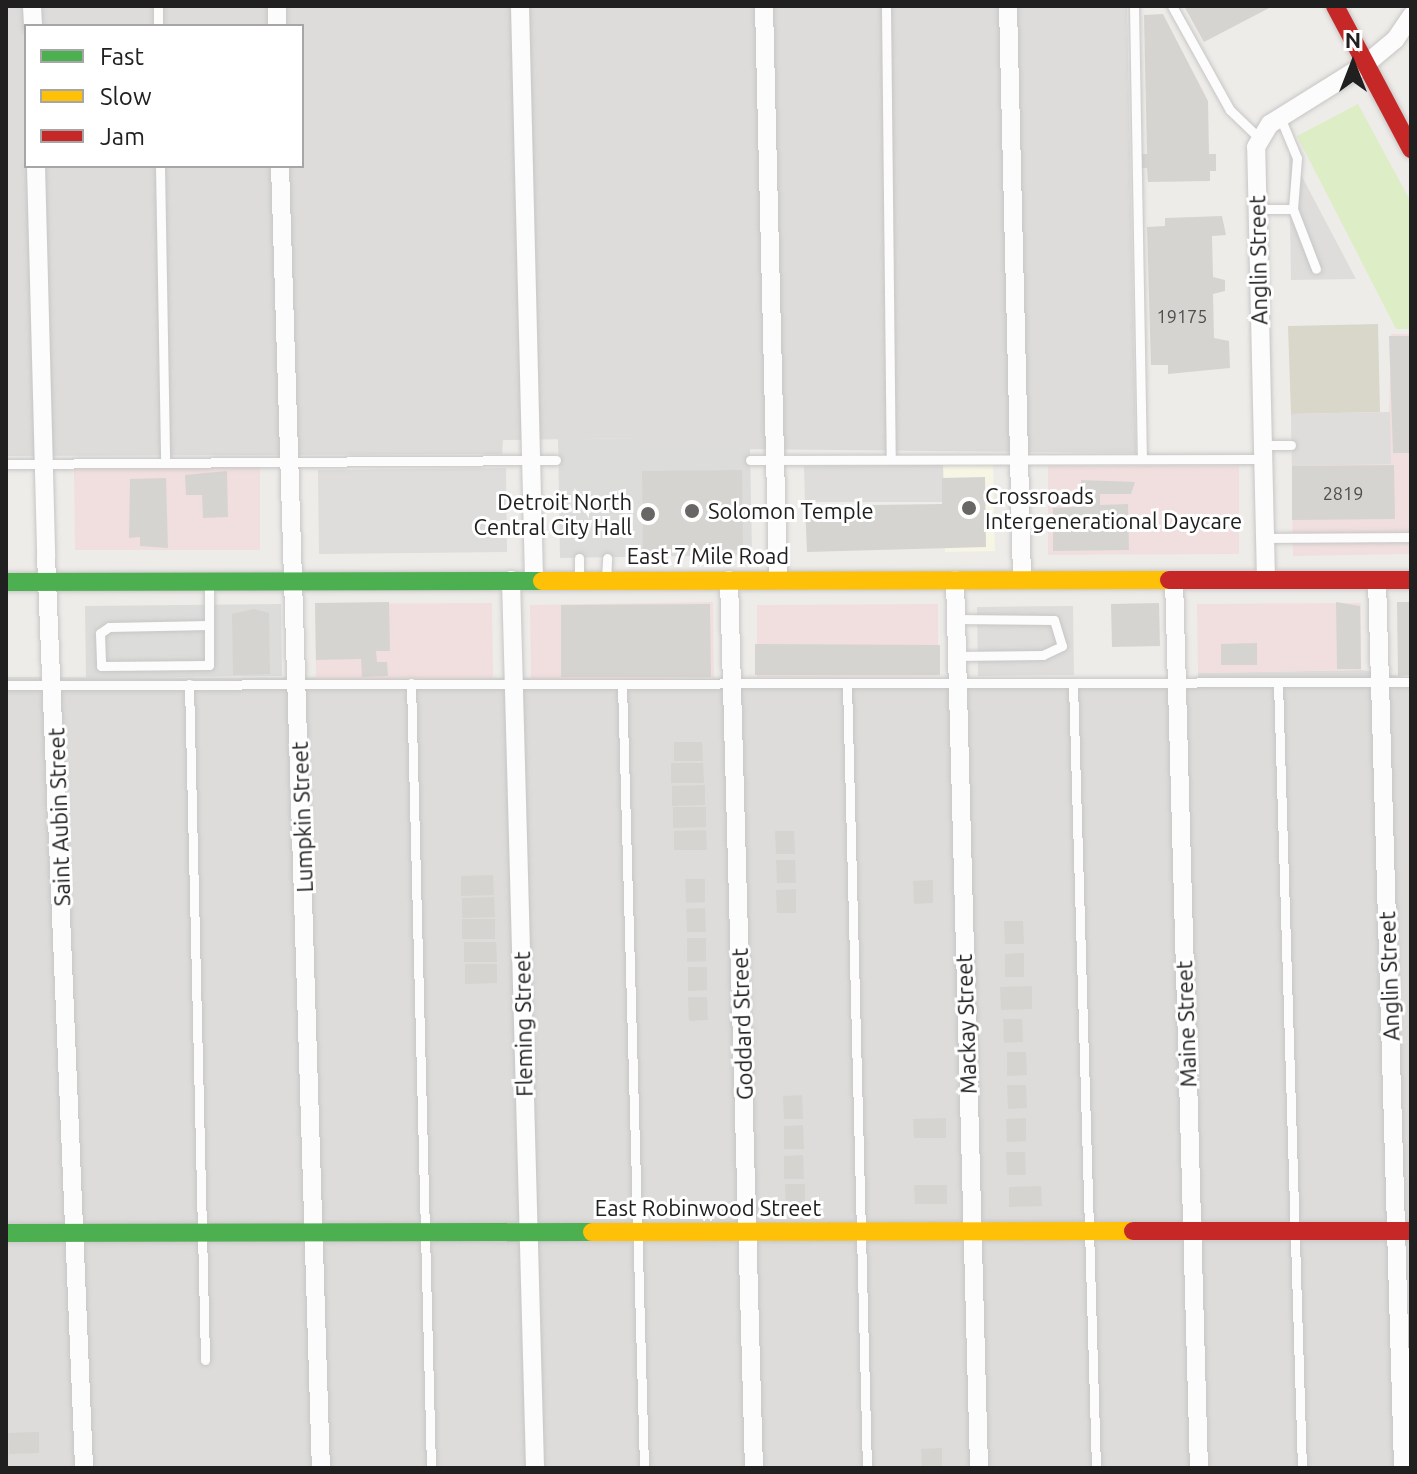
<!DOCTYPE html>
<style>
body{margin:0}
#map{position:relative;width:1417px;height:1474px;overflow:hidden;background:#eeece9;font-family:Ubuntu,sans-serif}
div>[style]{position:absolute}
.residential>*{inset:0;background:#dddcda}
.commercial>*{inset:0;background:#f0dfde}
.education>*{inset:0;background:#f7f5e4}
.religious>*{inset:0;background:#dcdcda}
.construction>*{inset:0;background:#d8d7ca}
.grass>*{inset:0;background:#ddedc6}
.parking>*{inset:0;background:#dedddc}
.building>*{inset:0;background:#d6d4d1}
.roads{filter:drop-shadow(0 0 2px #c7c6c5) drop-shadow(0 0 2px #c7c6c5)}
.lane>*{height:9px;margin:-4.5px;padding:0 4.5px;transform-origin:4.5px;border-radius:4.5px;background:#fcfcfc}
.street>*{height:18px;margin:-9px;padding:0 9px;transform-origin:9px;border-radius:9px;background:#fcfcfc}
.fast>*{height:18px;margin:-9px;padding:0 9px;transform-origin:9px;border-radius:9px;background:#4caf50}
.slow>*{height:18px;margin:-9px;padding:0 9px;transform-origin:9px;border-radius:9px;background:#ffc107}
.jam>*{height:18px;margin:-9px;padding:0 9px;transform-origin:9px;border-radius:9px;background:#c62828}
.dots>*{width:22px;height:22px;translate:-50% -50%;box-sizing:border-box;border:4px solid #fff;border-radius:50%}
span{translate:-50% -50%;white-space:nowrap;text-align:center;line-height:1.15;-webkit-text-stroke:6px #fff;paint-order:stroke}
.number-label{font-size:18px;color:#4e4d4c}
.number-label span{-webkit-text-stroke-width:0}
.street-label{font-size:22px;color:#202020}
.poi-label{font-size:22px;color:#202020}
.left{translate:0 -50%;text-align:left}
.right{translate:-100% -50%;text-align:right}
.frame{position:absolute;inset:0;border:8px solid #202020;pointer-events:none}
.legend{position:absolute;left:24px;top:24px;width:280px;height:144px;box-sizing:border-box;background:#fff;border:2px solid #a6a6a6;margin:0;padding:10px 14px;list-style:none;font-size:24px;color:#202020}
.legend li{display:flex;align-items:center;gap:16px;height:40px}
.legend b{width:40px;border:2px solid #a6a6a6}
.north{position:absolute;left:1313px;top:24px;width:80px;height:80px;-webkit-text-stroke:6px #fff;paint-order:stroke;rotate:0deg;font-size:22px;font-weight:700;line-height:32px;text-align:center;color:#202020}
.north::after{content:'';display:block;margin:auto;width:28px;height:36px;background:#202020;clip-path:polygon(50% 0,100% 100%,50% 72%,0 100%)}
</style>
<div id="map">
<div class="residential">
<i style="clip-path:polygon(evenodd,6px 6px,1127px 6px,1136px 453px,644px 448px,643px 438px,503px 440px,502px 454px,6px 456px,6px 6px,26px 26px,302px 26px,302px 166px,26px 166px,26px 26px)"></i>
<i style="clip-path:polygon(1361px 670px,1411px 678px,1411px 1468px,6px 1468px,6px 677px,1198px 680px,1198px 673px)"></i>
</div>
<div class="commercial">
<i style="clip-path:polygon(1391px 334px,1411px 334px,1411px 554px,1293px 556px,1291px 414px,1389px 412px)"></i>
<i style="clip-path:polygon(1048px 466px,1239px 466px,1239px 554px,1048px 555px)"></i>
<i style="clip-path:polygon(74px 467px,260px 467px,260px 550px,75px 550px)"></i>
<i style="clip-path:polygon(713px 602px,714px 678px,531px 681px,530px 605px)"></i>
<i style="clip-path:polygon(492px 603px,493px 679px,316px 680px,315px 604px)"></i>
<i style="clip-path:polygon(1361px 603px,1361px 670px,1198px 673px,1197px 604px)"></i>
<i style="clip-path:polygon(938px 604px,938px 676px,757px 677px,757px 605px)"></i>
</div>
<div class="education">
<i style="clip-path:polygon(943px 465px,993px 465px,995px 551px,945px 552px)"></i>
</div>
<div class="religious">
<i style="clip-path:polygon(644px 438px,645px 448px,750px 446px,752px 555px,560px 558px,558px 439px)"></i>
<i style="clip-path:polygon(281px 604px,282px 676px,86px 678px,85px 606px)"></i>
</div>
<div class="construction">
<i style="clip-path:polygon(1378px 324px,1380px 412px,1291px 414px,1288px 326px)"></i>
</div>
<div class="grass">
<i style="clip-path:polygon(1358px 104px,1411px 202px,1411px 329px,1396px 329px,1297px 136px)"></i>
</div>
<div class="parking">
<i style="clip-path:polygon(1289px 152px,1356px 279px,1291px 280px)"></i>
<i style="clip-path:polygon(1390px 412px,1391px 464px,1292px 466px,1291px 414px)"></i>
<i style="clip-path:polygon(943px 465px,944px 502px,805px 502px,804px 466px)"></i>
<i style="clip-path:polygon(506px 468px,507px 552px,319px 554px,318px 470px)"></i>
<i style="clip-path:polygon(1073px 606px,1074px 675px,978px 676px,977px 607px)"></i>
</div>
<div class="building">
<i style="clip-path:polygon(1184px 6px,1273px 6px,1204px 42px)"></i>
<i style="clip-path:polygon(1163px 14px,1208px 101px,1209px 154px,1216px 154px,1216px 171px,1210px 171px,1210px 181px,1148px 182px,1147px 168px,1141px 168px,1141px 154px,1147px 154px,1144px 15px)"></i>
<i style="clip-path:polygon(1222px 216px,1226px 235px,1212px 236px,1213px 277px,1225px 280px,1225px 291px,1213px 294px,1214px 338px,1229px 341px,1230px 368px,1168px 374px,1168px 365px,1151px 365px,1147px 227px,1165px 226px,1165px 218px)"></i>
<i style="clip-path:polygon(1389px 336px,1411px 336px,1411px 453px,1393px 453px)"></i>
<i style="clip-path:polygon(1394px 465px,1395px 519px,1292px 520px,1292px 466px)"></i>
<i style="clip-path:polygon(742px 470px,743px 550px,643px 551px,642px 471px)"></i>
<i style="clip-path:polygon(227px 471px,228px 517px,203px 518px,202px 495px,186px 495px,185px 475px)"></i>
<i style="clip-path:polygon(985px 477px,986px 547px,807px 552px,805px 506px,942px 504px,942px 478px)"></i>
<i style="clip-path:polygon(166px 478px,168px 548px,140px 546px,140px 537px,129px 538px,130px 479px)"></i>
<i style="clip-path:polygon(1081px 480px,1135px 482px,1131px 494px,1100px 494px,1100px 505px,1128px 504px,1129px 550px,1053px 551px,1053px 508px,1074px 507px,1073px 495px,1081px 495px)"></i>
<i style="clip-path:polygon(389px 602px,390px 651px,376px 651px,377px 662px,387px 662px,388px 676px,362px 677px,361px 659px,316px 660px,315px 603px)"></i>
<i style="clip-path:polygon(1336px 602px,1360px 606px,1361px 669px,1337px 669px)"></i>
<i style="clip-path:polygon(1397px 602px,1411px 602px,1411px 675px,1398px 676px)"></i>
<i style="clip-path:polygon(1159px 603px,1160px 646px,1112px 647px,1111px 604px)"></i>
<i style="clip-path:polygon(710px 604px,711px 677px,561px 677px,561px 605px)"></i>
<i style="clip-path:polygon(254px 609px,269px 613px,270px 674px,233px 675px,232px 614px)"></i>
<i style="clip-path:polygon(1257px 643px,1257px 665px,1221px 665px,1221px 644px)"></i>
<i style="clip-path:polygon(755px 644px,940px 645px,940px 675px,755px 675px)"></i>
<i style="clip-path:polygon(674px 742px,702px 742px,703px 761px,674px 761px)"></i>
<i style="clip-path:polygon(671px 763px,703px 763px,704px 783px,671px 783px)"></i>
<i style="clip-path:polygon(705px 785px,705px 805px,672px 806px,672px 786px)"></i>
<i style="clip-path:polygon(673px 807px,706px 807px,706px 827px,673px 828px)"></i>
<i style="clip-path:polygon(706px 830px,707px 850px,674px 850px,674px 831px)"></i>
<i style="clip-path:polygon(775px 831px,794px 831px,795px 854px,776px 854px)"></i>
<i style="clip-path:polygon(776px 860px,795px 860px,796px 883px,777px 883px)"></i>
<i style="clip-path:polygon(493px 875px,494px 895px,461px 896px,461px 876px)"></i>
<i style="clip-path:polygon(685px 879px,705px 879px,705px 902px,686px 903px)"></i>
<i style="clip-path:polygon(933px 880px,933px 903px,914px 904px,913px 881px)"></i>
<i style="clip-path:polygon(796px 889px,796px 913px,777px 913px,776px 890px)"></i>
<i style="clip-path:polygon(494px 897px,495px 917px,462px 918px,462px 898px)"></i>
<i style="clip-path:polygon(705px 908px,706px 932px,687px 932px,686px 909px)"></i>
<i style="clip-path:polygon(462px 919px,495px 919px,495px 939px,462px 939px)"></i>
<i style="clip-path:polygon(1004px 921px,1023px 921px,1024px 944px,1005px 944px)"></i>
<i style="clip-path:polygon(687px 938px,706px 938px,706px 961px,687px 962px)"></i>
<i style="clip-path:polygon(464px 942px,496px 942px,497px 962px,464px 962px)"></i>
<i style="clip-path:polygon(1024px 953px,1024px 977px,1005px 977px,1005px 954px)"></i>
<i style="clip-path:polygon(465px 964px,497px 964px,497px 983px,465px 984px)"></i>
<i style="clip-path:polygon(688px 967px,707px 967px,707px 990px,688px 991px)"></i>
<i style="clip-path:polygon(1032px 986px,1032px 1009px,1001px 1010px,1000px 987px)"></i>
<i style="clip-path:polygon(688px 997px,707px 997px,708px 1020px,689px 1021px)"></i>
<i style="clip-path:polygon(1003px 1019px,1022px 1019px,1023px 1042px,1004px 1043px)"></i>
<i style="clip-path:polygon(1007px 1052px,1026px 1052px,1027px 1075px,1007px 1076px)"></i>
<i style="clip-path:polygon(1007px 1085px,1026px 1085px,1027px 1108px,1008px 1109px)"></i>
<i style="clip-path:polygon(802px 1095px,803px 1119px,784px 1119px,783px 1096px)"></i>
<i style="clip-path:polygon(946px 1118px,946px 1138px,914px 1138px,913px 1119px)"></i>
<i style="clip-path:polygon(1026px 1118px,1026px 1141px,1007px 1142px,1006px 1119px)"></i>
<i style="clip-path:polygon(803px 1125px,804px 1149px,784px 1149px,784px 1126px)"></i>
<i style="clip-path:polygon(1006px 1152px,1025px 1152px,1026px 1175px,1007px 1175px)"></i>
<i style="clip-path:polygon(803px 1155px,804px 1179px,784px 1179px,784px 1156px)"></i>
<i style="clip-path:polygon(785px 1184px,805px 1184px,805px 1207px,786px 1208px)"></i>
<i style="clip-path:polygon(914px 1185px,947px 1185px,947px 1204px,915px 1204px)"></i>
<i style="clip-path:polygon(1041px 1186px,1042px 1206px,1009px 1207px,1009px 1187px)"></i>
<i style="clip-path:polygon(39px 1432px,39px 1453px,9px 1454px,8px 1433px)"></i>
<i style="clip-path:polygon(942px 1448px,942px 1468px,922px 1468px,921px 1449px)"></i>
</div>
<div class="roads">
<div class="lane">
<i style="left:158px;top:6px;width:20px;rotate:90deg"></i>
<i style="left:886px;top:6px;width:452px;rotate:89.4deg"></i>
<i style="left:1134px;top:6px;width:453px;rotate:89deg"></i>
<i style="left:1172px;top:6px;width:119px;rotate:60.9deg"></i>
<i style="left:1230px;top:110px;width:40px;rotate:44deg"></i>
<i style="left:1280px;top:117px;width:44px;rotate:67.5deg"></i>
<i style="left:1297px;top:158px;width:51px;rotate:94.5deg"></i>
<i style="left:160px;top:166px;width:295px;rotate:89deg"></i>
<i style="left:1256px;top:209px;width:37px"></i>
<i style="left:1293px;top:209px;width:64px;rotate:69deg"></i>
<i style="left:1262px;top:445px;width:29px"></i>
<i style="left:750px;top:460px;width:513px;rotate:-0.11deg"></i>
<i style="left:6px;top:464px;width:550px;rotate:-0.42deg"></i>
<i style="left:1265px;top:538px;width:146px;rotate:-0.4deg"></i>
<i style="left:579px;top:578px;width:20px;rotate:-90deg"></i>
<i style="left:606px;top:580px;width:22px;rotate:-87deg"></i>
<i style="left:955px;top:619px;width:99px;rotate:0.6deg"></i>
<i style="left:1054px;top:620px;width:27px;rotate:73deg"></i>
<i style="left:1062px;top:646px;width:21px;rotate:155deg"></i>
<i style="left:1043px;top:655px;width:87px;rotate:179.3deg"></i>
<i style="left:209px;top:625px;width:100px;rotate:178.9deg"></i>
<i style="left:109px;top:627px;width:11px;rotate:146deg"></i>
<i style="left:100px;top:633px;width:33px;rotate:88deg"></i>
<i style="left:101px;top:666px;width:108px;rotate:-0.5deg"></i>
<i style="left:209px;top:665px;width:81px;rotate:-90deg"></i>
<i style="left:411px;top:683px;width:785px;rotate:88.54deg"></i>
<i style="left:1278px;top:683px;width:785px;rotate:88.25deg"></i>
<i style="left:189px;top:684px;width:676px;rotate:88.64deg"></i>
<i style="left:622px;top:684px;width:784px;rotate:88.39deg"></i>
<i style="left:847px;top:684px;width:784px;rotate:88.54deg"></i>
<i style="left:1073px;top:684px;width:784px;rotate:88.32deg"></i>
<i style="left:6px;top:685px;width:1405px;rotate:-0.12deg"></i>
</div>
<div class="street">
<i style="left:32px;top:6px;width:20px;rotate:87deg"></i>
<i style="left:277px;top:6px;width:20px;rotate:90deg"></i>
<i style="left:520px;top:6px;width:574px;rotate:88.6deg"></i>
<i style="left:764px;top:6px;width:574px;rotate:88.6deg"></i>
<i style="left:1008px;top:6px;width:574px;rotate:88.6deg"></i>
<i style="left:36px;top:166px;width:390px;rotate:88.5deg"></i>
<i style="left:46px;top:556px;width:913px;rotate:87.61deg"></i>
<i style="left:280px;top:166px;width:1303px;rotate:88.2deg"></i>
<i style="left:511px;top:580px;width:888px;rotate:88.45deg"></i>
<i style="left:729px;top:580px;width:888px;rotate:88.39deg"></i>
<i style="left:955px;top:580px;width:888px;rotate:88.45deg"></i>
<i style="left:1174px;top:580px;width:888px;rotate:88.39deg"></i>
<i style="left:1266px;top:580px;width:433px;rotate:-91.3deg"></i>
<i style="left:1256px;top:147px;width:27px;rotate:-59deg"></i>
<i style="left:1270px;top:124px;width:113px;rotate:-32deg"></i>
<i style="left:1366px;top:64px;width:38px;rotate:-40deg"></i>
<i style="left:1395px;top:40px;width:29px;rotate:-56deg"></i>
<i style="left:1377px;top:580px;width:888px;rotate:88.32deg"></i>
</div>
<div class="fast">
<i style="left:6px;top:582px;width:536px;rotate:-0.11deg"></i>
<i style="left:6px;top:1233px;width:586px;rotate:-0.1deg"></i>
</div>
<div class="slow">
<i style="left:542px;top:581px;width:627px;rotate:-0.09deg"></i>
<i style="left:592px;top:1232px;width:541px;rotate:-0.11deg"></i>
</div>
<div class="jam">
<i style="left:1335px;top:6px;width:162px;rotate:62deg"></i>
<i style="left:1169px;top:580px;width:242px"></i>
<i style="left:1133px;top:1231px;width:278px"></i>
</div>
</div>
<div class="dots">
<i style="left:969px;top:508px;background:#686766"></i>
<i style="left:692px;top:511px;background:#686766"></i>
<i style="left:648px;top:514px;background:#686766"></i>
</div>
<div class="number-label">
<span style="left:1182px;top:316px">19175</span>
<span style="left:1343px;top:493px">2819</span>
</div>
<div class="street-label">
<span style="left:1258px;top:260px;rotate:-91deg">Anglin Street</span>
<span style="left:708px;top:556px">East 7 Mile Road</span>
<span style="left:59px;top:817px;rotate:-92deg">Saint Aubin Street</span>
<span style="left:302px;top:817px;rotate:-92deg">Lumpkin Street</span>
<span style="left:1389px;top:976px;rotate:-92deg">Anglin Street</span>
<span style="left:523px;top:1024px;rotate:-91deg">Fleming Street</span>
<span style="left:742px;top:1024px;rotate:-92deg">Goddard Street</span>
<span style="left:966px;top:1024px;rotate:-92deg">Mackay Street</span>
<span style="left:1186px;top:1024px;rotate:-92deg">Maine Street</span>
<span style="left:708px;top:1208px">East Robinwood Street</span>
</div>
<div class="poi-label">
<span class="left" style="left:985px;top:508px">Crossroads<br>Intergenerational Daycare</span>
<span class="right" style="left:632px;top:514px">Detroit North<br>Central City Hall</span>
<span class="left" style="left:708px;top:511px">Solomon Temple</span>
</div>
<div class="frame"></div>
<ul class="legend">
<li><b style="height:10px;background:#4caf50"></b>Fast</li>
<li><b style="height:10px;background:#ffc107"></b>Slow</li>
<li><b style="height:10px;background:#c62828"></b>Jam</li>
</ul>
<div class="north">N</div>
</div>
